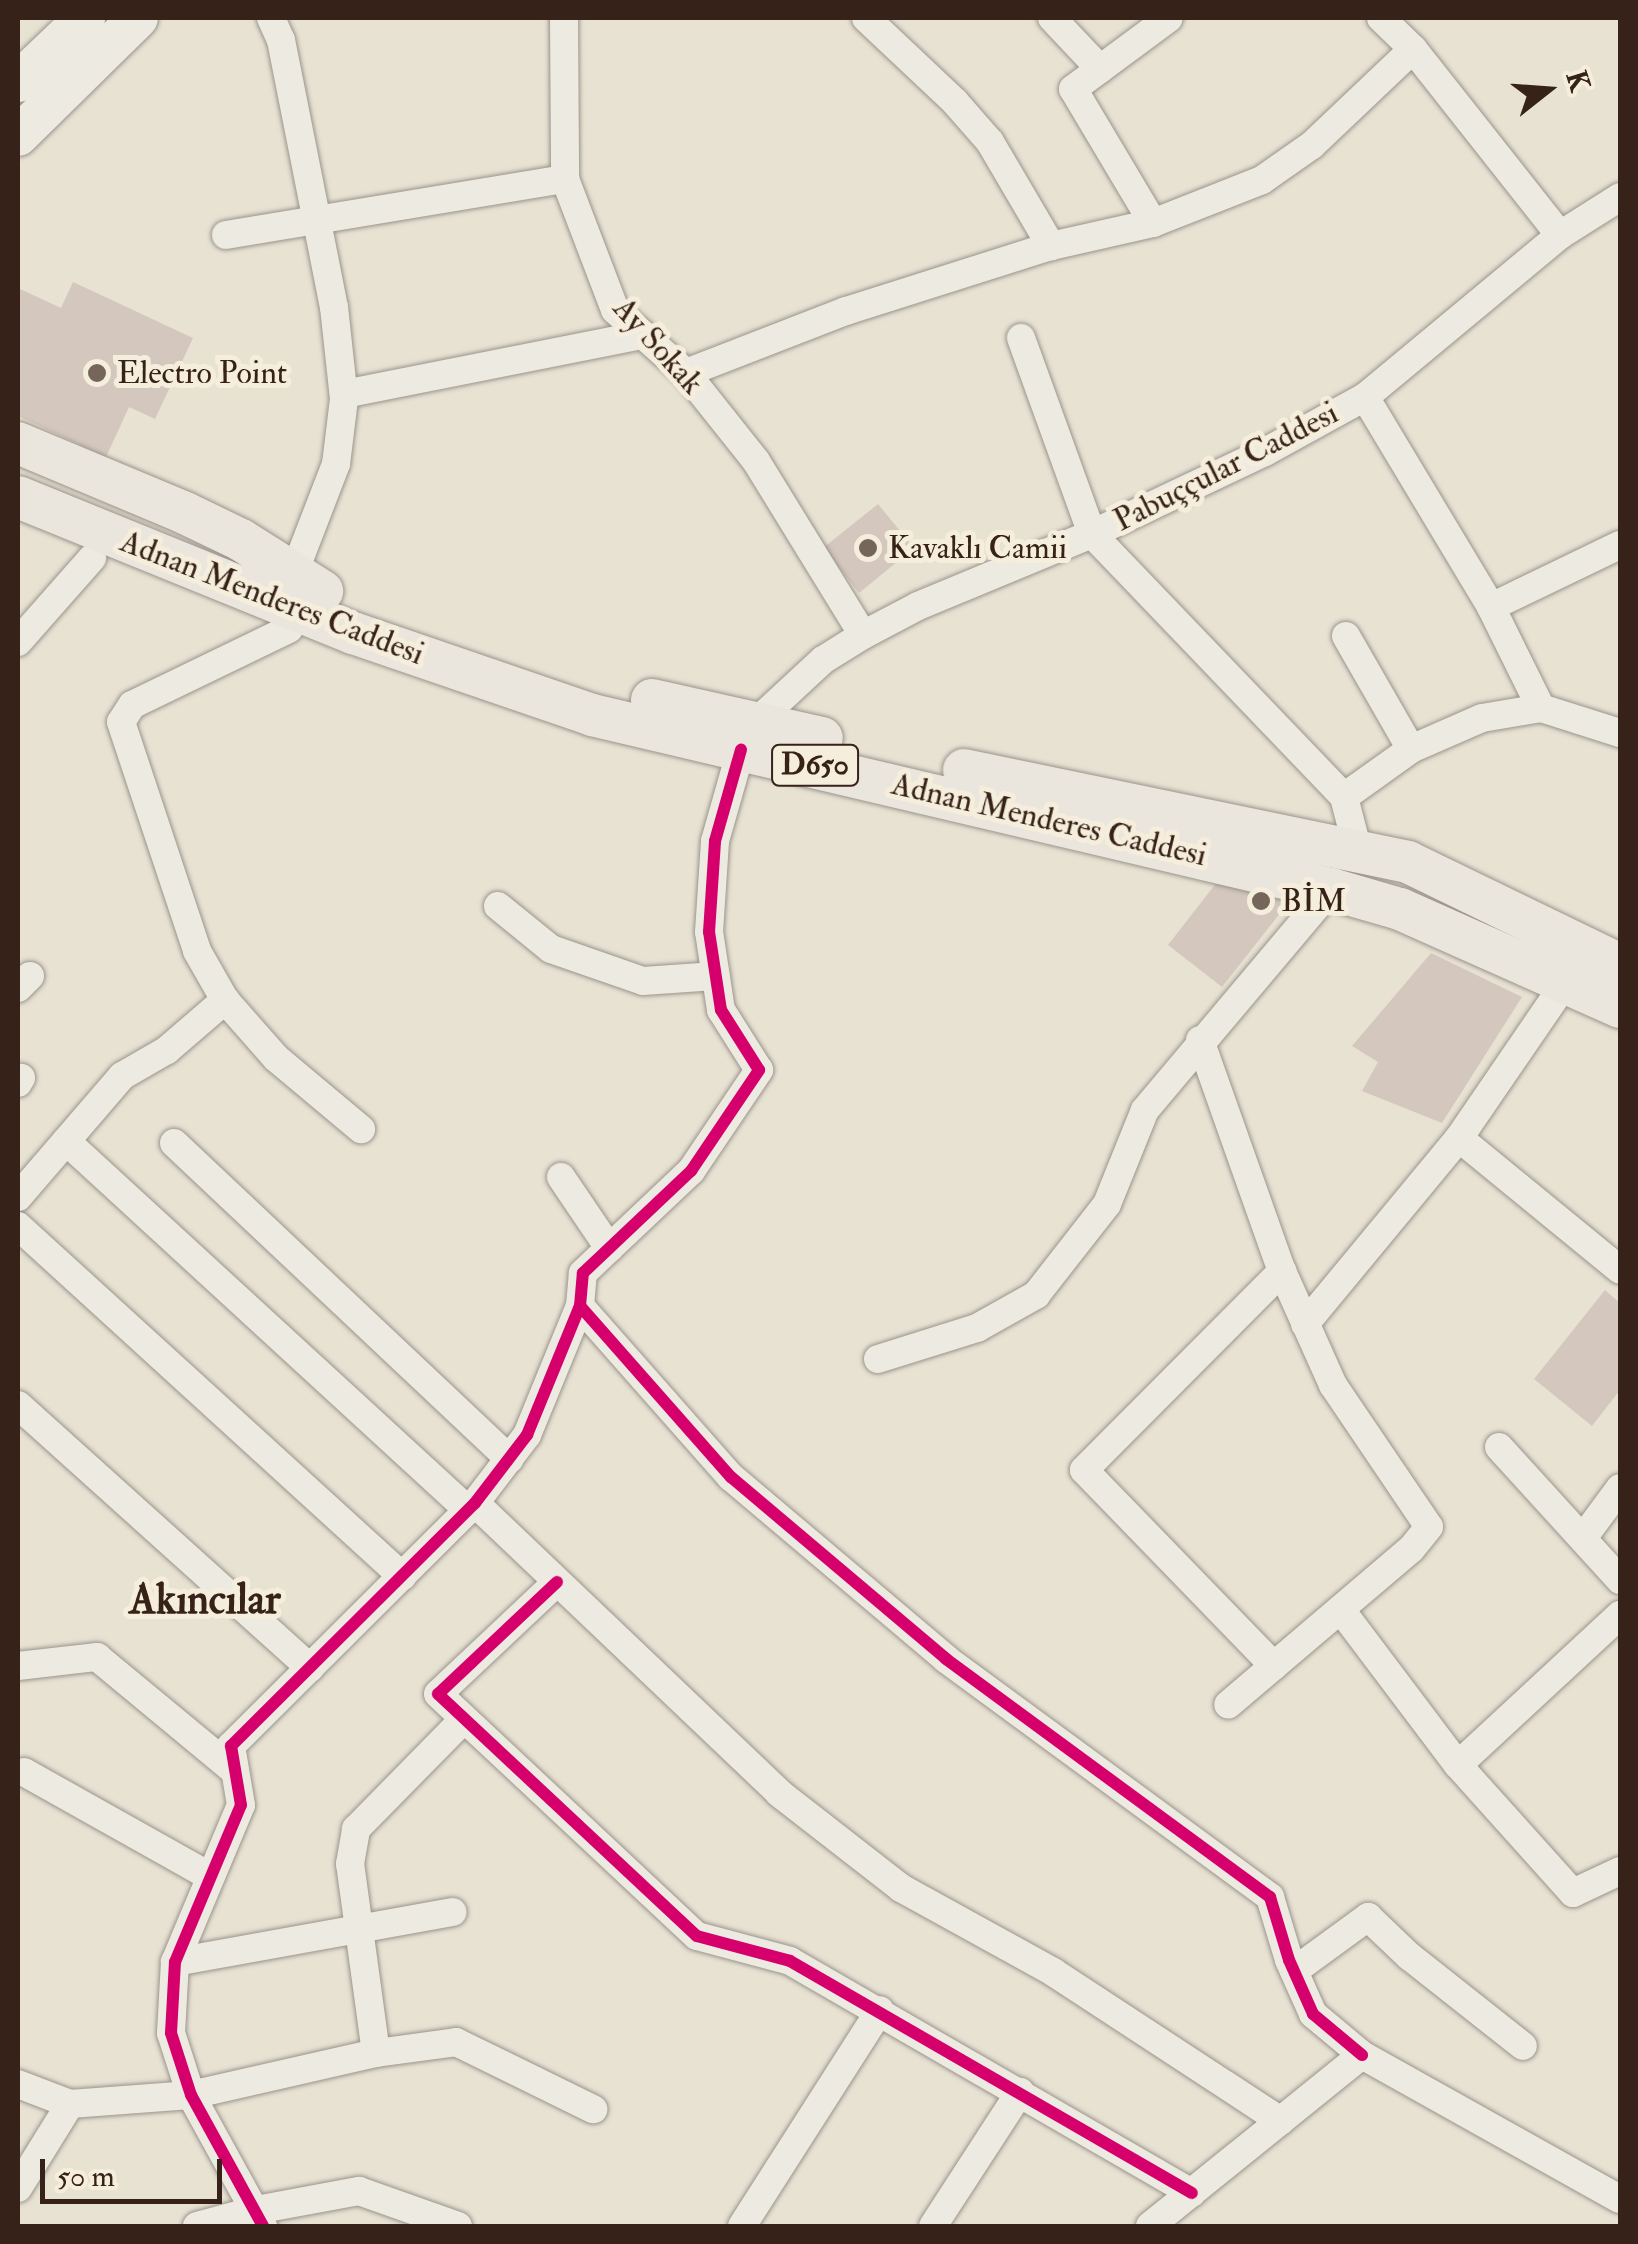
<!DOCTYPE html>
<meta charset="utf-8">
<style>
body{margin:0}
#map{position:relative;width:1638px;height:2244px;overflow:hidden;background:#e8e2d3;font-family:"IM FELL Double Pica",serif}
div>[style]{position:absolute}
.building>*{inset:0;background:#d4c7bd}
.roads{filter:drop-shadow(0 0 2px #9a948b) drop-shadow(0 0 2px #9a948b)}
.street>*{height:28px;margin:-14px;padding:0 14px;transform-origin:14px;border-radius:14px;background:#edeae2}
.secondary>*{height:40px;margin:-20px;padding:0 20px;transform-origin:20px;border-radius:20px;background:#edeae2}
.primary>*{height:42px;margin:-21px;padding:0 21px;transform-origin:21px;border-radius:21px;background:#eae5dd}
.cycleway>*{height:12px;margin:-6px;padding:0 6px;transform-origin:6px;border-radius:6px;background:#d6006c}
.dots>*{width:28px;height:28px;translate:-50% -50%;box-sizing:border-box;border:5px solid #f6eedd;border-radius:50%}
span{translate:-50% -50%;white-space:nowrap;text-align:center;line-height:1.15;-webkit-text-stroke:10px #f6eedd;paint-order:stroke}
.shield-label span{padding:2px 8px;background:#f6eedd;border:2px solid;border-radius:8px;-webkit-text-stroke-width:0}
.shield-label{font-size:30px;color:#372219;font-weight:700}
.street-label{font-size:32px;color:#372219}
.poi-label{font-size:32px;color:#372219}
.left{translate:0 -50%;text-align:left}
.district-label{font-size:42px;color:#372219;font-weight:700}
.frame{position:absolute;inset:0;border:20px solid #372219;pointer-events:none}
.north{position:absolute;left:1498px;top:40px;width:100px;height:100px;-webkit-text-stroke:8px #f6eedd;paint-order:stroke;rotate:73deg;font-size:28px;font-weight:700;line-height:40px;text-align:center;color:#372219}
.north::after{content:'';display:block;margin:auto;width:35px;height:45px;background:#372219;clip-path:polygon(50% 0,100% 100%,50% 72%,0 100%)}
.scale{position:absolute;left:40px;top:2159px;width:182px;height:45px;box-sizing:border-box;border:5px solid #372219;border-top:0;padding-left:12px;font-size:30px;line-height:35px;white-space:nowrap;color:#372219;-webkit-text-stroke:8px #f6eedd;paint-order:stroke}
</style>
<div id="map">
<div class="building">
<i style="clip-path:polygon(73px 282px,193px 338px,155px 419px,129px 407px,106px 457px,18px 416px,18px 288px,61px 308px)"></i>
<i style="clip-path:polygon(878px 504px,914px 548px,859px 593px,823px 548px)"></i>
<i style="clip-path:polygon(1224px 873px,1292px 898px,1222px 987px,1168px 945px)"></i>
<i style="clip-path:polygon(1431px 953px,1522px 997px,1442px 1123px,1362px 1091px,1378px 1062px,1352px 1046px)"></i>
<i style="clip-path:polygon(1605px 1290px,1620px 1303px,1620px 1390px,1592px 1426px,1534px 1379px)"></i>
</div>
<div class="roads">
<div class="street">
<i style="left:271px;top:18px;width:24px;rotate:66deg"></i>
<i style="left:281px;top:40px;width:272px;rotate:78.8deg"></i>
<i style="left:334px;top:307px;width:93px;rotate:83.8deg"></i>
<i style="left:344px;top:399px;width:65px;rotate:97deg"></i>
<i style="left:336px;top:464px;width:117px;rotate:111.1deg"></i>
<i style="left:564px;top:18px;width:161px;rotate:89.6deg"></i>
<i style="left:565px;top:179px;width:140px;rotate:69.1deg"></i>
<i style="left:615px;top:310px;width:95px;rotate:41.6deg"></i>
<i style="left:686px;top:373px;width:112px;rotate:51.5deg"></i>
<i style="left:756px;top:461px;width:204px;rotate:58.4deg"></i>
<i style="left:866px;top:18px;width:122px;rotate:43.3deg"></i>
<i style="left:955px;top:102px;width:53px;rotate:48.8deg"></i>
<i style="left:990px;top:142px;width:121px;rotate:59.6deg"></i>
<i style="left:1052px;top:18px;width:70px;rotate:46.7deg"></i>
<i style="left:1381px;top:18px;width:45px;rotate:44.1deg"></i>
<i style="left:1413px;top:49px;width:237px;rotate:51.7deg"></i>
<i style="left:1153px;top:223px;width:156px;rotate:-120.8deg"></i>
<i style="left:1073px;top:89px;width:119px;rotate:-36.5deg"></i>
<i style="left:226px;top:235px;width:344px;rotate:-9.4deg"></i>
<i style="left:1021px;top:338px;width:208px;rotate:70.1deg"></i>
<i style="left:1092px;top:534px;width:364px;rotate:46.2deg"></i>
<i style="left:1344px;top:797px;width:56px;rotate:75.5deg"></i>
<i style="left:686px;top:373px;width:172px;rotate:-21.2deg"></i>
<i style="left:846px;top:311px;width:215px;rotate:-17.6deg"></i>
<i style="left:1051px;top:246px;width:105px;rotate:-12.7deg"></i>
<i style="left:1153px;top:223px;width:117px;rotate:-21.5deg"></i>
<i style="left:1262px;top:180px;width:61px;rotate:-35deg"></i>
<i style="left:1312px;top:145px;width:139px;rotate:-43.5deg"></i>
<i style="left:344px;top:394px;width:305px;rotate:-11.2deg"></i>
<i style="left:1365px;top:397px;width:245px;rotate:59deg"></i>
<i style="left:1491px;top:607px;width:113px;rotate:63.7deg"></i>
<i style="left:1491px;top:607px;width:143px;rotate:-25.7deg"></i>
<i style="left:289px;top:629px;width:174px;rotate:154.2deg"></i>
<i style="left:132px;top:705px;width:20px;rotate:123deg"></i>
<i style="left:121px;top:722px;width:241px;rotate:71.6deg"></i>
<i style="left:197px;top:951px;width:56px;rotate:60.3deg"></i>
<i style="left:225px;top:1000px;width:77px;rotate:48.7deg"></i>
<i style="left:276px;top:1058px;width:111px;rotate:39.9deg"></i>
<i style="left:1346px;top:636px;width:130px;rotate:60.1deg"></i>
<i style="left:18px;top:642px;width:112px;rotate:-48.6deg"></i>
<i style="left:755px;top:723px;width:93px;rotate:-42.8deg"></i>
<i style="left:823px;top:660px;width:47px;rotate:-32deg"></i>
<i style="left:863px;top:635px;width:62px;rotate:-27.8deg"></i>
<i style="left:918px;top:606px;width:188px;rotate:-22.5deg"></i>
<i style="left:1092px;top:534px;width:191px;rotate:-25.4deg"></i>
<i style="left:1265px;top:452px;width:114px;rotate:-28.8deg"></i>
<i style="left:1365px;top:397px;width:254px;rotate:-39.7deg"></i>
<i style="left:1560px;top:235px;width:71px;rotate:-32.3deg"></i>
<i style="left:1344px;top:797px;width:82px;rotate:-35.6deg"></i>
<i style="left:1411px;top:749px;width:77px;rotate:-23.6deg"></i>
<i style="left:1482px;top:718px;width:60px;rotate:-9.6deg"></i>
<i style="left:1541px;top:708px;width:83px;rotate:17.6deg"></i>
<i style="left:498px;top:906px;width:68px;rotate:39.1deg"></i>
<i style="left:551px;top:949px;width:97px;rotate:19.2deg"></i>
<i style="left:643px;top:981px;width:73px;rotate:-3.9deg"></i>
<i style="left:18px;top:988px;width:17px;rotate:-45deg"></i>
<i style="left:1200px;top:1040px;width:245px;rotate:70.5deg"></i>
<i style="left:1282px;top:1271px;width:125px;rotate:65.9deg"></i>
<i style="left:1333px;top:1385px;width:171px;rotate:55.9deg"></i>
<i style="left:1429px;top:1527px;width:28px;rotate:129deg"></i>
<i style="left:1411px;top:1549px;width:240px;rotate:139.6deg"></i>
<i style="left:18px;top:1083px;width:6px;rotate:-59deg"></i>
<i style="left:1459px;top:1138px;width:208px;rotate:39.3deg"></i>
<i style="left:66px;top:1141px;width:546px;rotate:42.55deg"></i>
<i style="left:174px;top:1143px;width:461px;rotate:43.3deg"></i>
<i style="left:561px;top:1177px;width:86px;rotate:55.9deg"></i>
<i style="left:18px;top:1197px;width:160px;rotate:-49.3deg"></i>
<i style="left:122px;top:1076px;width:52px;rotate:-30deg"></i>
<i style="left:167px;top:1050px;width:77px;rotate:-40.8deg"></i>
<i style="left:18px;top:1226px;width:520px;rotate:42.35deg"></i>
<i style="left:580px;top:1306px;width:228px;rotate:48.6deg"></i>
<i style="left:731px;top:1477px;width:282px;rotate:40.2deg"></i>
<i style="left:946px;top:1659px;width:402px;rotate:36.3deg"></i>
<i style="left:1270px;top:1897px;width:66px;rotate:73.2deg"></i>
<i style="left:1289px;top:1960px;width:59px;rotate:66deg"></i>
<i style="left:1313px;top:2014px;width:64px;rotate:39.9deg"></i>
<i style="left:1305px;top:1324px;width:241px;rotate:-50.4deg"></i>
<i style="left:1459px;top:1138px;width:189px;rotate:-55.6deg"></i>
<i style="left:878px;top:1359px;width:104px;rotate:-17.4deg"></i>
<i style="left:977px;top:1328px;width:68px;rotate:-29.2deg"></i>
<i style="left:1036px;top:1295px;width:115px;rotate:-52deg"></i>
<i style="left:1107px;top:1204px;width:101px;rotate:-68deg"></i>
<i style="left:1145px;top:1110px;width:289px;rotate:-49.9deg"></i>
<i style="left:18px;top:1405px;width:393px;rotate:42deg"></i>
<i style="left:1499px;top:1447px;width:180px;rotate:47.7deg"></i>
<i style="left:475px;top:1503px;width:420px;rotate:43.6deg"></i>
<i style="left:779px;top:1793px;width:155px;rotate:37.9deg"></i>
<i style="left:901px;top:1888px;width:174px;rotate:28.9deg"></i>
<i style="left:1053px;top:1972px;width:272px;rotate:33.2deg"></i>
<i style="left:1583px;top:1538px;width:62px;rotate:-53.5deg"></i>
<i style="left:557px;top:1582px;width:163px;rotate:136.7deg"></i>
<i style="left:438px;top:1694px;width:354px;rotate:43.1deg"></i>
<i style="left:697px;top:1936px;width:96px;rotate:15deg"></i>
<i style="left:790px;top:1961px;width:464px;rotate:30deg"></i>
<i style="left:1341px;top:1610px;width:194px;rotate:53deg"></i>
<i style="left:1458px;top:1765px;width:172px;rotate:48.1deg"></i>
<i style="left:1573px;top:1893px;width:52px;rotate:-25.1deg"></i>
<i style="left:18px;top:1666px;width:80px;rotate:-6.5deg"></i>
<i style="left:97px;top:1657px;width:179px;rotate:39.6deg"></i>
<i style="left:1274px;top:1666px;width:273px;rotate:-134.1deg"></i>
<i style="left:1084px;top:1470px;width:281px;rotate:-45.1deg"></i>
<i style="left:1458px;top:1765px;width:221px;rotate:-42.8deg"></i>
<i style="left:24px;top:1772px;width:214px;rotate:29.3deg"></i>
<i style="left:175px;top:1962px;width:282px;rotate:-10.2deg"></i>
<i style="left:1294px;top:1971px;width:92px;rotate:-36.1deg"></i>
<i style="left:1368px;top:1917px;width:57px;rotate:43.6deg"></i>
<i style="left:1409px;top:1956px;width:145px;rotate:38.3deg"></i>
<i style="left:376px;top:2053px;width:191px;rotate:-97.8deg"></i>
<i style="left:350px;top:1864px;width:36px;rotate:-80deg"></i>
<i style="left:356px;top:1829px;width:154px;rotate:-45.5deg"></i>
<i style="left:18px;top:2084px;width:56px;rotate:21deg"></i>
<i style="left:70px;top:2104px;width:121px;rotate:-4.3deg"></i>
<i style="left:191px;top:2095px;width:190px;rotate:-12.8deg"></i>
<i style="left:376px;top:2053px;width:81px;rotate:-7.8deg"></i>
<i style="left:456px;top:2042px;width:153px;rotate:26.1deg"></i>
<i style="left:18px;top:2188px;width:99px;rotate:-58.2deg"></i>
<i style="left:197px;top:2226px;width:61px;rotate:-15.2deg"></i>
<i style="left:256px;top:2210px;width:105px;rotate:-10.5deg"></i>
<i style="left:359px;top:2191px;width:105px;rotate:19.5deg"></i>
<i style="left:263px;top:2226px;width:149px;rotate:-118.8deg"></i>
<i style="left:191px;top:2095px;width:65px;rotate:-107.9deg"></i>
<i style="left:171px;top:2033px;width:71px;rotate:-86.8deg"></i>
<i style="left:175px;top:1962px;width:170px;rotate:-67.2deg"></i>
<i style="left:241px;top:1805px;width:60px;rotate:-99.6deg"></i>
<i style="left:231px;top:1746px;width:344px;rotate:-44.9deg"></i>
<i style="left:475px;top:1503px;width:86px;rotate:-52.6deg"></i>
<i style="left:527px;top:1435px;width:139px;rotate:-67.7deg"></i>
<i style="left:580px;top:1306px;width:33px;rotate:-85deg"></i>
<i style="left:583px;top:1273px;width:149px;rotate:-43.4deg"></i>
<i style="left:691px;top:1171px;width:122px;rotate:-56deg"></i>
<i style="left:759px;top:1070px;width:71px;rotate:-122.3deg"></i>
<i style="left:721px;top:1010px;width:79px;rotate:-98.7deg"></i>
<i style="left:709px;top:932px;width:91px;rotate:-86.2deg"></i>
<i style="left:715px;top:841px;width:95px;rotate:-74.1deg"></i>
<i style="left:742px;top:2226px;width:256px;rotate:-57.4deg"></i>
<i style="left:933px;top:2226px;width:160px;rotate:-57deg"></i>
<i style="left:1150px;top:2226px;width:272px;rotate:-38.9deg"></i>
<i style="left:1362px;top:2055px;width:295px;rotate:29.2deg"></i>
</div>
<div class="secondary">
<i style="left:18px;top:82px;width:93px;rotate:-43.7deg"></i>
<i style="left:18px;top:136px;width:168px;rotate:-44.5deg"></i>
</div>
<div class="primary">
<i style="left:18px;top:443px;width:181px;rotate:22.7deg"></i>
<i style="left:185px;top:513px;width:62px;rotate:25.7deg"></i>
<i style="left:241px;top:540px;width:96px;rotate:32.2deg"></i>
<i style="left:18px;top:497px;width:362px;rotate:22.1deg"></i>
<i style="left:353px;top:633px;width:253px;rotate:18.9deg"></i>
<i style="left:592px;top:715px;width:759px;rotate:13.25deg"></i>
<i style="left:1331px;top:889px;width:72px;rotate:16.2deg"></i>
<i style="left:1400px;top:909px;width:241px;rotate:24deg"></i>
<i style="left:652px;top:700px;width:174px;rotate:12.6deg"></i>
<i style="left:964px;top:770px;width:453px;rotate:11.7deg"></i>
<i style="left:1408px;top:862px;width:236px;rotate:25.9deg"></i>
</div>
</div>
<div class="cycleway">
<i style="left:580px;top:1306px;width:228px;rotate:48.6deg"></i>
<i style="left:731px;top:1477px;width:282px;rotate:40.2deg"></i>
<i style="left:946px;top:1659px;width:402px;rotate:36.3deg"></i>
<i style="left:1270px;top:1897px;width:66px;rotate:73.2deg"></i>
<i style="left:1289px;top:1960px;width:59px;rotate:66deg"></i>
<i style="left:1313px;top:2014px;width:64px;rotate:39.9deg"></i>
<i style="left:557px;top:1582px;width:163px;rotate:136.7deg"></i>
<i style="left:438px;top:1694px;width:354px;rotate:43.1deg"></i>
<i style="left:697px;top:1936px;width:96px;rotate:15deg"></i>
<i style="left:790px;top:1961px;width:464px;rotate:30deg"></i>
<i style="left:263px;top:2226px;width:149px;rotate:-118.8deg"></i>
<i style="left:191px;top:2095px;width:65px;rotate:-107.9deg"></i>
<i style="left:171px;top:2033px;width:71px;rotate:-86.8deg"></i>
<i style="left:175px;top:1962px;width:170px;rotate:-67.2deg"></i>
<i style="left:241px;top:1805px;width:60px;rotate:-99.6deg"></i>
<i style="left:231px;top:1746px;width:344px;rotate:-44.9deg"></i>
<i style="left:475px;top:1503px;width:86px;rotate:-52.6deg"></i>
<i style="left:527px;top:1435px;width:139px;rotate:-67.7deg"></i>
<i style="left:580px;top:1306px;width:33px;rotate:-85deg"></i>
<i style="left:583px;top:1273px;width:149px;rotate:-43.4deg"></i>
<i style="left:691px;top:1171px;width:122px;rotate:-56deg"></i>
<i style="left:759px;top:1070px;width:71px;rotate:-122.3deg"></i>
<i style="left:721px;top:1010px;width:79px;rotate:-98.7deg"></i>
<i style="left:709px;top:932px;width:91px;rotate:-86.2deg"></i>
<i style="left:715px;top:841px;width:95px;rotate:-74.1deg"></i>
</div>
<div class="dots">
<i style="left:97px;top:373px;background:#75655a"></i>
<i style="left:868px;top:548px;background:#75655a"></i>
<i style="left:1261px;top:901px;background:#75655a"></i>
</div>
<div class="shield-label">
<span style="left:815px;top:765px">D650</span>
</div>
<div class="street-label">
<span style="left:658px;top:346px;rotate:48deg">Ay Sokak</span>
<span style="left:1226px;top:467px;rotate:-27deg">Pabuççular Caddesi</span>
<span style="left:272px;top:598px;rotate:21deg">Adnan Menderes Caddesi</span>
<span style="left:1049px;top:820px;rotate:13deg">Adnan Menderes Caddesi</span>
</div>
<div class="poi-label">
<span class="left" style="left:117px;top:373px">Electro Point</span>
<span class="left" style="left:888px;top:548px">Kavaklı Camii</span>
<span class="left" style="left:1281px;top:901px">BİM</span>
</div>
<div class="district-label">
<span style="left:205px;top:1600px">Akıncılar</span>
</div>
<div class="frame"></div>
<div class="north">K</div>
<div class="scale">50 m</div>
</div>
